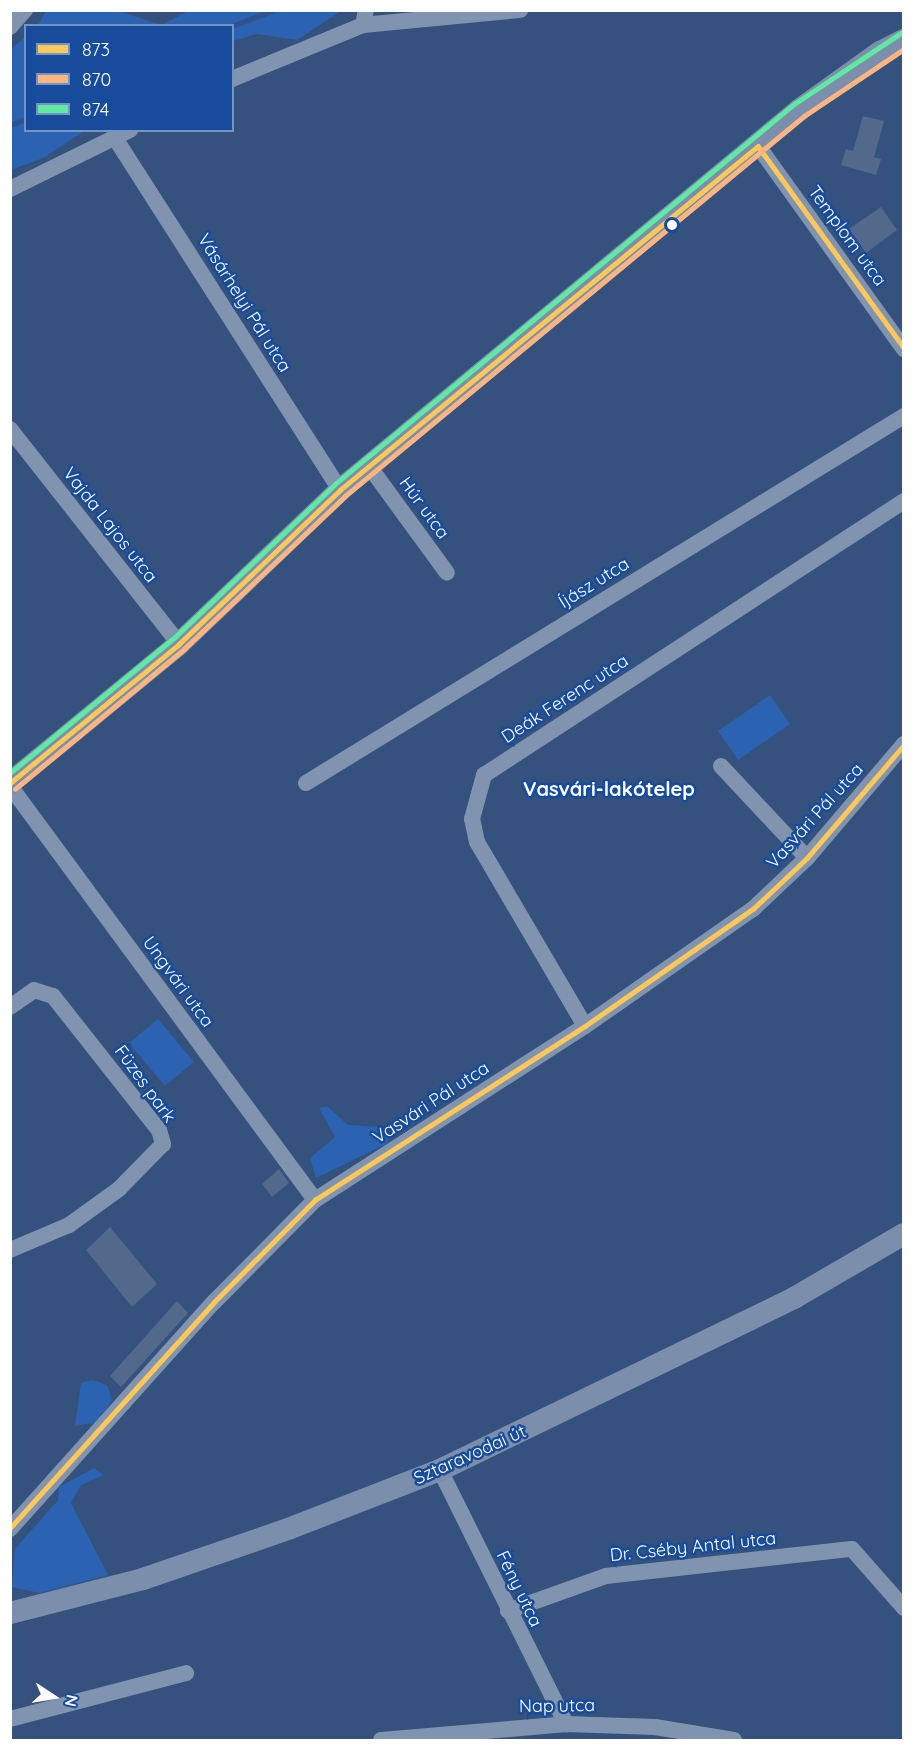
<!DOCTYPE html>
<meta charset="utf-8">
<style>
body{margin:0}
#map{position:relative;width:914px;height:1751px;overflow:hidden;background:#35527e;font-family:Quicksand,sans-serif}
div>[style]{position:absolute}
.green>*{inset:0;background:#2b62b1}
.stream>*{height:5px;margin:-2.5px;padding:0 2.5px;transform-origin:2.5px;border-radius:2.5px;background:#2f548d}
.building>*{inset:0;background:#52698c}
.street>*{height:16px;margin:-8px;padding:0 8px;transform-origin:8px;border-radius:8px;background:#8093af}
.secondary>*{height:22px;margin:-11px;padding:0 11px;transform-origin:11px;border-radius:11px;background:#7b8eac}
.bus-1>*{height:4.5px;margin:-2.25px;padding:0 2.25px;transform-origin:2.25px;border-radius:2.25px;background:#fdc75a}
.bus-2>*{height:4.5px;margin:-2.25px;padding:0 2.25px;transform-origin:2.25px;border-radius:2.25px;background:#ffb580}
.bus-3>*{height:4.5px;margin:-2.25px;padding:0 2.25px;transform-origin:2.25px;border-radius:2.25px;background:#60e9a3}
.dots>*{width:16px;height:16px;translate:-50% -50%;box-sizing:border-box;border:3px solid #174c9c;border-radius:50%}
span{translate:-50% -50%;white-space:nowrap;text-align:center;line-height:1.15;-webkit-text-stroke:5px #174c9c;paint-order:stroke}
.street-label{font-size:18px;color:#fff}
.neighbourhood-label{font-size:20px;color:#fff;font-weight:700}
.frame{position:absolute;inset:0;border:12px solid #fff;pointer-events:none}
.legend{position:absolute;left:24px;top:24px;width:210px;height:108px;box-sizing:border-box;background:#174c9c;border:2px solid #7494c4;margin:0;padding:8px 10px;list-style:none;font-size:18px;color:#fff}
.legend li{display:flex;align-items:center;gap:12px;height:30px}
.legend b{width:30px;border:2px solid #7494c4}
.north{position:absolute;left:24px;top:1667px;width:60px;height:60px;-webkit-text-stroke:4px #174c9c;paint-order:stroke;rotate:102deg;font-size:16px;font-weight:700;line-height:24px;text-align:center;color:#fff}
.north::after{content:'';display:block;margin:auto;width:21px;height:27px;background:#fff;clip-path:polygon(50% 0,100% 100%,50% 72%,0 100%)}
</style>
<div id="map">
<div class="green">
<i style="clip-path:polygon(46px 11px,119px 11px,161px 25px,188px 11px,341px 11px,297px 40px,257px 34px,233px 41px,232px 26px,38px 25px)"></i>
<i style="clip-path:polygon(25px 37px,26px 130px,84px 131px,43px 158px,11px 170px,11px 49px)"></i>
<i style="clip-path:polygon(770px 695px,790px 724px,738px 760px,718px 731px)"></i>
<i style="clip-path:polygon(158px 1019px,194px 1062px,165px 1086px,129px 1043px)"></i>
<i style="clip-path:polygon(328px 1107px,348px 1125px,379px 1127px,388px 1133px,388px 1143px,316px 1178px,310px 1158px,335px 1137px,319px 1108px)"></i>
<i style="clip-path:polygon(93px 1380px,107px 1385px,112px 1400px,98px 1422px,75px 1426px,81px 1383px)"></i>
<i style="clip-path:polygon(94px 1468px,104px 1475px,81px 1485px,71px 1503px,108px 1575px,39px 1593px,12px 1587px,15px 1549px,58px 1500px,59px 1487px)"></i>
</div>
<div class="stream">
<i style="left:232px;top:26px;width:45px;rotate:-20.9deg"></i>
<i style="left:10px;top:125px;width:17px;rotate:-21deg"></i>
</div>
<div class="building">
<i style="clip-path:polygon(863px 116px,884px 121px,874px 157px,881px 159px,876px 175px,841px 165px,846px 149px,853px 151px)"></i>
<i style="clip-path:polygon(881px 207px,897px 230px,866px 253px,849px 229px)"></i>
<i style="clip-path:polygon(279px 1169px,289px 1183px,272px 1197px,262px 1184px)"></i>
<i style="clip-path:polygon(110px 1227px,157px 1284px,132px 1307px,86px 1250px)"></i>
<i style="clip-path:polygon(177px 1301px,188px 1313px,121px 1387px,110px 1376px)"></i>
</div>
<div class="street">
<i style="left:363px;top:25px;width:158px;rotate:-5.5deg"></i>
<i style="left:10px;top:27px;width:23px;rotate:-49deg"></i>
<i style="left:232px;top:79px;width:142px;rotate:-22.4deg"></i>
<i style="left:363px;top:25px;width:15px;rotate:-79deg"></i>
<i style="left:115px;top:138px;width:418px;rotate:57.4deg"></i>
<i style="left:758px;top:146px;width:250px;rotate:54.3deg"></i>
<i style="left:10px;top:189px;width:134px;rotate:-26.2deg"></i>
<i style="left:10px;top:429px;width:273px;rotate:51.8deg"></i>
<i style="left:369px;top:466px;width:132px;rotate:53.9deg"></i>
<i style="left:721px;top:766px;width:126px;rotate:46.9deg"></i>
<i style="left:306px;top:783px;width:702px;rotate:-31.54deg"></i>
<i style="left:10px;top:786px;width:514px;rotate:53.62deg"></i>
<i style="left:10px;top:1007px;width:29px;rotate:-35deg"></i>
<i style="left:34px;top:990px;width:20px;rotate:18deg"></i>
<i style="left:53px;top:996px;width:171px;rotate:51.7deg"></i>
<i style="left:159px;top:1130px;width:15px;rotate:74deg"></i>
<i style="left:163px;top:1144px;width:63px;rotate:134.4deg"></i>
<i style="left:119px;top:1189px;width:62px;rotate:144.2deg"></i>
<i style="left:69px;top:1225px;width:64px;rotate:157deg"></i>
<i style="left:585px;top:1026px;width:213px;rotate:-120.4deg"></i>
<i style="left:477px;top:842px;width:24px;rotate:-102deg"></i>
<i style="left:472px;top:819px;width:46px;rotate:-74.7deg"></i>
<i style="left:484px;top:775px;width:501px;rotate:-33.12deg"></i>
<i style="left:440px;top:1470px;width:284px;rotate:63.6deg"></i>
<i style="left:10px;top:1529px;width:305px;rotate:-48.1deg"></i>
<i style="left:214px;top:1302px;width:144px;rotate:-45.3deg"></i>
<i style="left:315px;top:1200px;width:321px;rotate:-32.8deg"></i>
<i style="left:585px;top:1026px;width:205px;rotate:-34.9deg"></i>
<i style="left:753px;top:909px;width:74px;rotate:-43.4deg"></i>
<i style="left:807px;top:858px;width:150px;rotate:-49.6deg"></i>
<i style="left:508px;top:1611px;width:104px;rotate:-19.7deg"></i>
<i style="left:606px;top:1576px;width:247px;rotate:-6.3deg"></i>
<i style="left:852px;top:1549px;width:79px;rotate:48.6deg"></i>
<i style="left:10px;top:1719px;width:182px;rotate:-14.6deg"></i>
<i style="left:381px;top:1740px;width:186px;rotate:-4.9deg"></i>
<i style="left:566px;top:1724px;width:89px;rotate:1.9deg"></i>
<i style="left:655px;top:1727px;width:80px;rotate:9.3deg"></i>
</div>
<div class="secondary">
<i style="left:10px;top:783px;width:219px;rotate:-39.4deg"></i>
<i style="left:179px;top:644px;width:223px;rotate:-43.7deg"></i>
<i style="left:340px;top:490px;width:596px;rotate:-39.62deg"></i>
<i style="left:799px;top:110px;width:100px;rotate:-35.6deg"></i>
<i style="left:880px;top:52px;width:27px;rotate:-27deg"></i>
<i style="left:10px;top:1613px;width:137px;rotate:-14.3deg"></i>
<i style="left:143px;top:1579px;width:153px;rotate:-19deg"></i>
<i style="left:288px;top:1529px;width:163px;rotate:-21.2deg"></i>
<i style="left:440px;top:1470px;width:394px;rotate:-25.9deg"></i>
<i style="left:794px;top:1298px;width:127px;rotate:-30.2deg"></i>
</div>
<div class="bus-1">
<i style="left:758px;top:146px;width:249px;rotate:54.1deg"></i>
<i style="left:10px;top:783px;width:219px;rotate:-39.4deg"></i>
<i style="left:179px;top:644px;width:223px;rotate:-43.7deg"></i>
<i style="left:340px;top:490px;width:541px;rotate:-39.45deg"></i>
<i style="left:10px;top:1528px;width:304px;rotate:-47.9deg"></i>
<i style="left:214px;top:1302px;width:144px;rotate:-45.3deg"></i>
<i style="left:315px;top:1200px;width:321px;rotate:-32.8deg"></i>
<i style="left:585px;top:1026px;width:205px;rotate:-34.9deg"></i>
<i style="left:753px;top:909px;width:74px;rotate:-43.4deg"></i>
<i style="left:807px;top:858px;width:149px;rotate:-49.4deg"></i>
</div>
<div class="bus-2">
<i style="left:15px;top:789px;width:219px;rotate:-39.6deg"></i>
<i style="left:184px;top:649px;width:222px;rotate:-43.5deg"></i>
<i style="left:345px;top:496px;width:596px;rotate:-39.62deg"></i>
<i style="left:804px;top:116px;width:120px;rotate:-33.8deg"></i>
</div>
<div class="bus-3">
<i style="left:10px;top:773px;width:212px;rotate:-39.5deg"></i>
<i style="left:174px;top:638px;width:223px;rotate:-43.7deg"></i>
<i style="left:335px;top:484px;width:596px;rotate:-39.62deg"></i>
<i style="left:794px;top:104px;width:128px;rotate:-33.6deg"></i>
</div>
<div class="dots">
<i style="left:672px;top:225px;background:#fff"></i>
</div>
<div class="street-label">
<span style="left:847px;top:236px;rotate:54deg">Templom utca</span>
<span style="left:244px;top:303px;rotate:58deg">Vásárhelyi Pál utca</span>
<span style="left:424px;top:508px;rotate:54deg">Húr utca</span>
<span style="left:110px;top:525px;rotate:52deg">Vajda Lajos utca</span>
<span style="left:594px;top:583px;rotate:-32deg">Íjász utca</span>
<span style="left:565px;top:699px;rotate:-33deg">Deák Ferenc utca</span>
<span style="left:815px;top:816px;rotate:-48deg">Vasvári Pál utca</span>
<span style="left:178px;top:982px;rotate:54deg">Ungvári utca</span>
<span style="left:145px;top:1084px;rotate:54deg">Füzes park</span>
<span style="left:431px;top:1103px;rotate:-33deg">Vasvári Pál utca</span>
<span style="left:470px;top:1455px;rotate:-24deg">Sztaravodai út</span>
<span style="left:693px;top:1547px;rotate:-6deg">Dr. Cséby Antal utca</span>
<span style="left:519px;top:1589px;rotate:64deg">Fény utca</span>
<span style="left:557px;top:1706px;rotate:-1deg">Nap utca</span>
</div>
<div class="neighbourhood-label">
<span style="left:609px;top:788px">Vasvári-lakótelep</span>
</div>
<div class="frame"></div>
<ul class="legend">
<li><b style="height:8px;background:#fdc75a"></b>873</li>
<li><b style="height:8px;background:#ffb580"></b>870</li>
<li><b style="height:8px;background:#60e9a3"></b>874</li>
</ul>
<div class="north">N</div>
</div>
